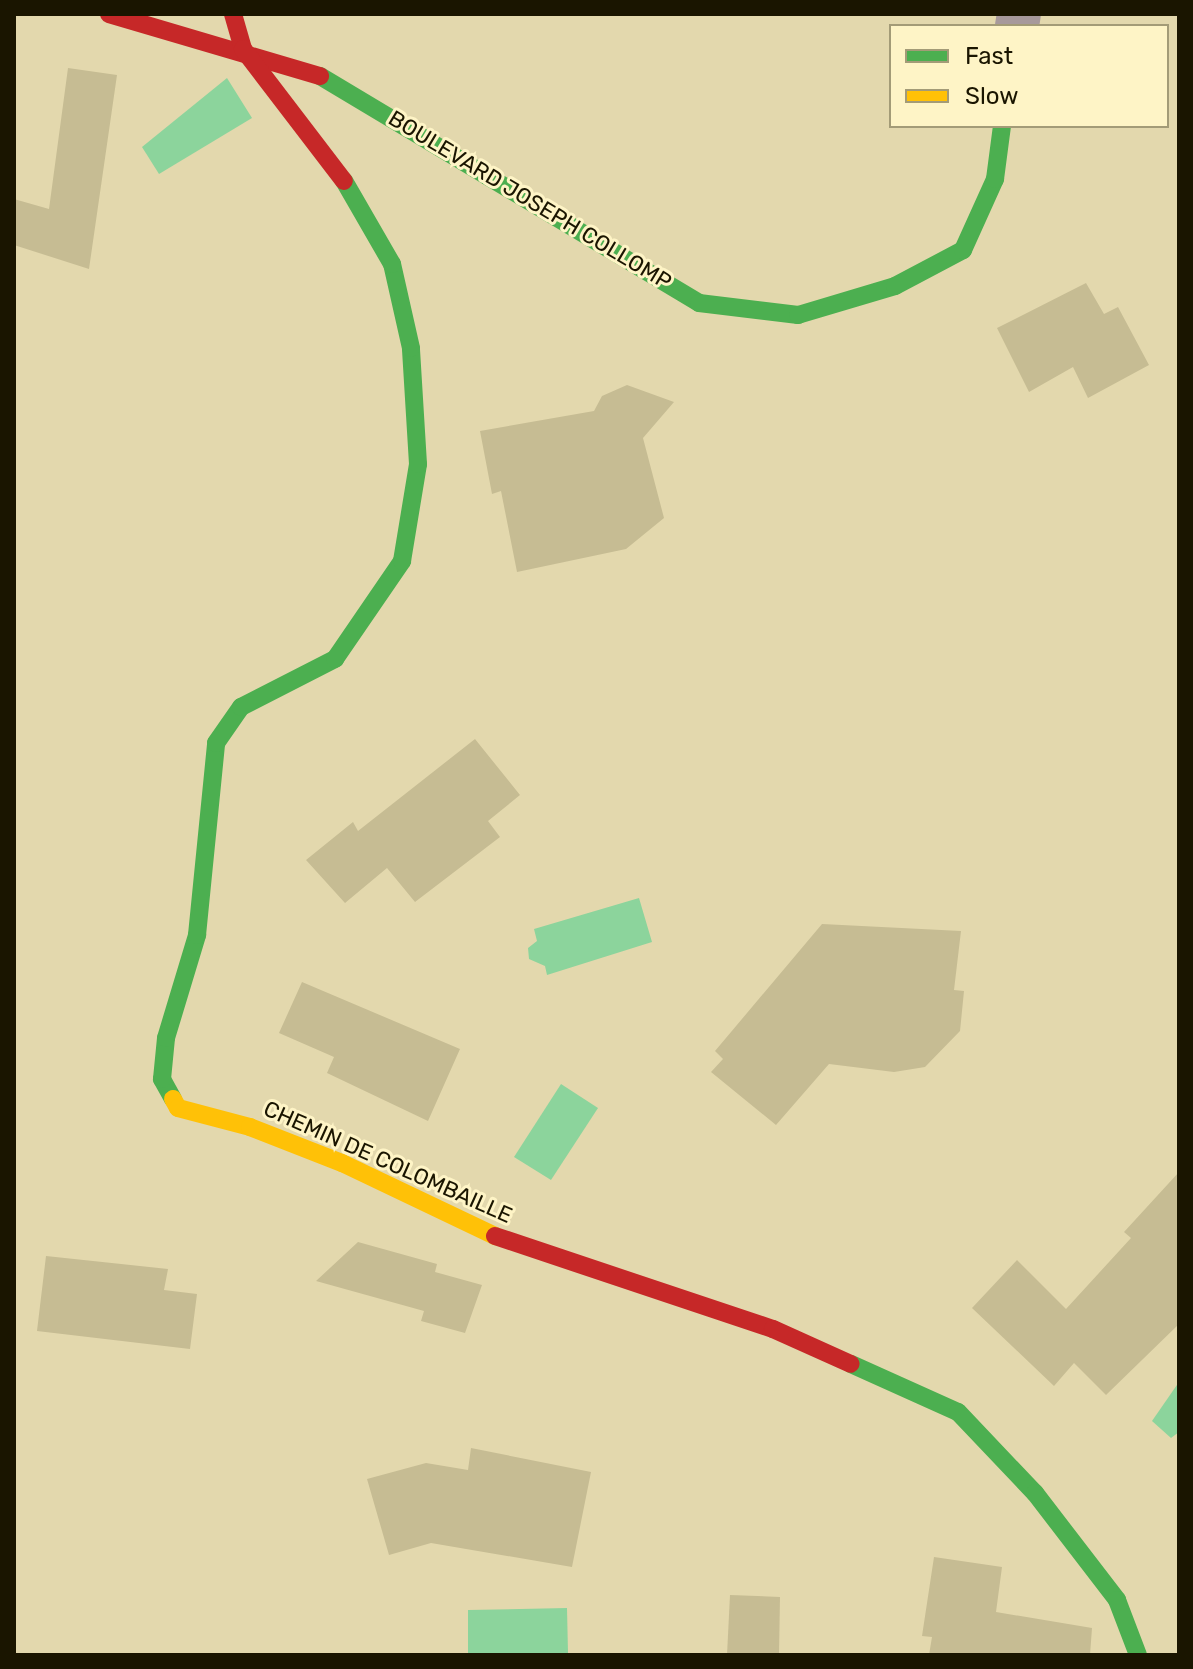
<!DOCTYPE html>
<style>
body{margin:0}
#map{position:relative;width:1193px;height:1669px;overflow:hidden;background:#e3d8ad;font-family:Rubik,sans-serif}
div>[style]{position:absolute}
.water>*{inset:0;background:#8cd49c}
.building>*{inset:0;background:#c6bc93}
.street>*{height:44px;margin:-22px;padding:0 22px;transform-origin:22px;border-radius:22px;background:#a7999b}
.fast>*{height:18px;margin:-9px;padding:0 9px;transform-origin:9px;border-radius:9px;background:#4caf50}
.slow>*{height:18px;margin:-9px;padding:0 9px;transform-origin:9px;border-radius:9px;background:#ffc107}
.jam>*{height:18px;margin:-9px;padding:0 9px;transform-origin:9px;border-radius:9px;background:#c62828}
span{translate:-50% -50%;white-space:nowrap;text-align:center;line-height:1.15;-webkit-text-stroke:6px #fef4c6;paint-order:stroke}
.street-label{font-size:22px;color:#1a1500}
.frame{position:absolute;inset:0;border:16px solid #1a1500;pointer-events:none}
.legend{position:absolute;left:889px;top:24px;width:280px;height:104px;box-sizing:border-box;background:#fef4c6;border:2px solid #a39b77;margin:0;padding:10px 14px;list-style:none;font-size:24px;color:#1a1500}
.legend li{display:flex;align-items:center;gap:16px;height:40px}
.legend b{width:40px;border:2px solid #a39b77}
</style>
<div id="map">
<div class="water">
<i style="clip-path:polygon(227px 78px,252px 118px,159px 174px,142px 147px)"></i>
<i style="clip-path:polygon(639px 898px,652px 942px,547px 975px,545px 966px,529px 959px,528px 948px,537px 941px,534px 929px)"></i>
<i style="clip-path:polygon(561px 1084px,598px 1108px,551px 1180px,514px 1157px)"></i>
<i style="clip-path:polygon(1179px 1382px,1179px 1432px,1171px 1438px,1152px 1421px)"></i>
<i style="clip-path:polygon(567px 1608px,568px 1653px,468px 1654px,468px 1610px)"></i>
</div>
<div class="building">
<i style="clip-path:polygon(68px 68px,117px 75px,89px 269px,14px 245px,14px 199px,49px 209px)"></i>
<i style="clip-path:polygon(1086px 283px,1104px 314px,1118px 307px,1149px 365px,1088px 398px,1073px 367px,1029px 392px,997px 328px)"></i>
<i style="clip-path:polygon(627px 385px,674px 402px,643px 438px,664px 518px,626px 549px,517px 572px,501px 491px,492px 494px,480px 431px,594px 411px,602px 396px)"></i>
<i style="clip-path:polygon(475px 739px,520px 795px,488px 821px,500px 837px,415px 902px,387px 868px,345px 903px,306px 860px,353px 822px,358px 831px)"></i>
<i style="clip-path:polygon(822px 924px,961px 931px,954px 990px,964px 991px,960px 1031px,925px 1067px,894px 1072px,829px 1064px,776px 1125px,711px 1072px,723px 1059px,715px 1051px)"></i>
<i style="clip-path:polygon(302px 982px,460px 1049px,428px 1121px,327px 1073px,334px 1057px,279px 1033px)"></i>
<i style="clip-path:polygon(1179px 1172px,1179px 1324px,1106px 1395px,1074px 1363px,1054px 1386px,972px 1308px,1017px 1260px,1066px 1309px,1131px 1238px,1124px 1232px)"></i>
<i style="clip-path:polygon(358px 1242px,437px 1264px,435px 1272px,482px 1285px,465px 1333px,421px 1321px,424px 1311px,316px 1281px)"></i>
<i style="clip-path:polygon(46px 1256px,168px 1269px,164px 1290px,197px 1294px,190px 1349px,37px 1331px)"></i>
<i style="clip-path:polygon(471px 1448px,591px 1472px,572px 1567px,431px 1543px,389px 1555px,367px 1479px,426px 1463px,468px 1470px)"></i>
<i style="clip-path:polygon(934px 1557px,1002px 1567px,996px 1612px,1092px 1628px,1090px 1655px,929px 1655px,932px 1637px,922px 1636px)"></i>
<i style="clip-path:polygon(730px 1595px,780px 1597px,779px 1655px,727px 1655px)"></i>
</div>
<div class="street">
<i style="left:1017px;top:26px;width:12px;rotate:-81deg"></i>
</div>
<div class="fast">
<i style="left:320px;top:76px;width:442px;rotate:30.9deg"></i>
<i style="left:699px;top:303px;width:100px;rotate:6.9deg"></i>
<i style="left:798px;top:315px;width:101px;rotate:-16.6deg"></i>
<i style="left:895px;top:286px;width:77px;rotate:-27.9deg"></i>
<i style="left:963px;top:250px;width:78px;rotate:-65.7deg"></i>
<i style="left:995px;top:179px;width:53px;rotate:-82.5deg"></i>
<i style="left:173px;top:1099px;width:23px;rotate:-119deg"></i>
<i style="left:162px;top:1079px;width:41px;rotate:-84.4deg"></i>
<i style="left:166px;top:1038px;width:108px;rotate:-73.2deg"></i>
<i style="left:197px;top:935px;width:193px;rotate:-84.3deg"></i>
<i style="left:216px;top:743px;width:44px;rotate:-55.2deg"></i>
<i style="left:241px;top:707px;width:106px;rotate:-27.1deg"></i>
<i style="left:335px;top:659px;width:119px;rotate:-55.6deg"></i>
<i style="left:402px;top:561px;width:98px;rotate:-80.6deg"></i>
<i style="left:418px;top:464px;width:116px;rotate:-93.5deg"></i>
<i style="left:411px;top:348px;width:86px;rotate:-102.7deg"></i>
<i style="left:392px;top:264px;width:96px;rotate:-120deg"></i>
<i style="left:851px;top:1364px;width:117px;rotate:24.2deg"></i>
<i style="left:958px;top:1412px;width:112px;rotate:46.5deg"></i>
<i style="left:1035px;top:1493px;width:135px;rotate:52.5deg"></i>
<i style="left:1117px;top:1600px;width:59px;rotate:69.1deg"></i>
</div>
<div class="slow">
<i style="left:173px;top:1099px;width:10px;rotate:61deg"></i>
<i style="left:178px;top:1108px;width:74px;rotate:14.8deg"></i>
<i style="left:250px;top:1127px;width:99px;rotate:21.4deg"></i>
<i style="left:342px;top:1163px;width:170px;rotate:25.5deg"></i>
</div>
<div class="jam">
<i style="left:109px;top:14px;width:220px;rotate:16.4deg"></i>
<i style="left:233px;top:14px;width:36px;rotate:74deg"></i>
<i style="left:243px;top:49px;width:166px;rotate:52.6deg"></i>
<i style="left:495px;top:1236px;width:293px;rotate:18.5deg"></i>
<i style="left:773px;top:1329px;width:85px;rotate:24.2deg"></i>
</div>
<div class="street-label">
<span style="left:530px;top:200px;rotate:31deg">BOULEVARD JOSEPH COLLOMP</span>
<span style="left:388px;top:1162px;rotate:24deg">CHEMIN DE COLOMBAILLE</span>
</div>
<div class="frame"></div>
<ul class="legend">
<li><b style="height:10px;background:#4caf50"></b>Fast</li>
<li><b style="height:10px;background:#ffc107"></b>Slow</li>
</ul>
</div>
